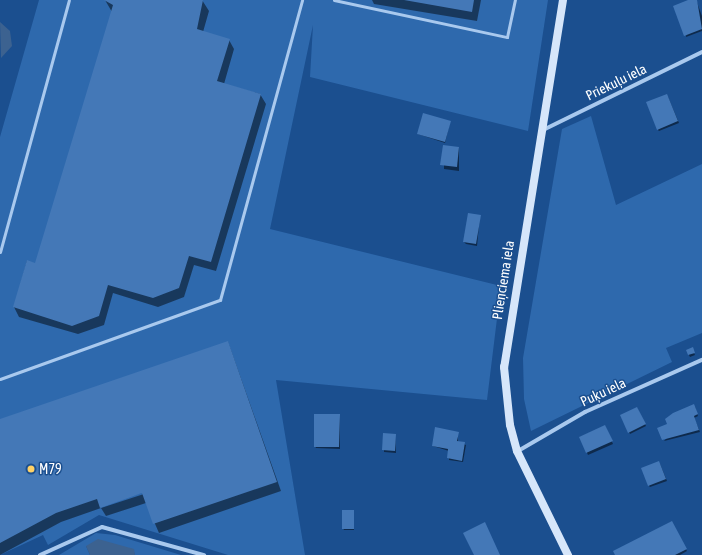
<!DOCTYPE html>
<meta charset="utf-8">
<style>
body{margin:0}
#map{position:relative;width:702px;height:555px;overflow:hidden;background:#1b4f8f;font-family:"Asap Condensed",sans-serif}
div>[style]{position:absolute}
.green>*{inset:0;background:#2e69ad}
.water>*{inset:0;background:#3c6290}
.shadow>*{inset:0;background:#0007}
.building>*{inset:0;background:#4478b7}
.service>*{height:3px;margin:-1.5px;padding:0 1.5px;transform-origin:1.5px;border-radius:1.5px;background:#a9c9ee}
.minor>*{height:4px;margin:-2px;padding:0 2px;transform-origin:2px;border-radius:2px;background:#a9c9ee}
.secondary>*{height:8px;margin:-4px;padding:0 4px;transform-origin:4px;border-radius:4px;background:#d6e6fa}
.dots>*{width:11px;height:11px;translate:-50% -50%;box-sizing:border-box;border:2px solid #1b4f8f;border-radius:50%}
span{translate:-50% -50%;white-space:nowrap;text-align:center;line-height:1.15;-webkit-text-stroke:3px #1b4f8f;paint-order:stroke}
.street-label{font-size:14px;color:#fff}
.poi-label{font-size:14px;color:#fff}
.left{translate:0 -50%;text-align:left}
</style>
<div id="map">
<div class="green">
<i style="clip-path:polygon(39px 0,548px 0,528px 131px,310px 77px,313px 25px,270px 229px,501px 286px,487px 400px,276px 380px,305px 555px,228px 555px,99px 515px,48px 545px,43px 535px,0 555px,0 137px)"></i>
<i style="clip-path:polygon(591px 116px,616px 205px,702px 164px,702px 333px,666px 348px,672px 362px,531px 431px,524px 399px,523px 358px,562px 129px)"></i>
<i style="clip-path:polygon(96px 533px,115px 535px,181px 555px,135px 555px,133px 549px,86px 546px,90px 555px,59px 555px)"></i>
</div>
<div class="water">
<i style="clip-path:polygon(0 22px,10px 31px,12px 46px,1px 58px)"></i>
<i style="clip-path:polygon(98px 539px,134px 549px,135px 555px,90px 555px,86px 546px)"></i>
</div>
<div class="shadow">
<i style="clip-path:polygon(105px 0,202px 0,209px 11px,203px 32px,229px 40px,234px 49px,224px 84px,260px 94px,266px 104px,216px 271px,194px 265px,184px 297px,158px 307px,113px 293px,104px 325px,78px 334px,19px 317px,14px 307px,27px 261px,36px 264px,112px 12px)"></i>
<i style="clip-path:polygon(372px 0,481px 0,477px 21px,374px 4px)"></i>
<i style="clip-path:polygon(691px 0,696px 0,702px 16px,702px 31px,686px 37px)"></i>
<i style="clip-path:polygon(668px 97px,679px 123px,659px 131px,658px 130px)"></i>
<i style="clip-path:polygon(450px 122px,445px 143px,418px 134px)"></i>
<i style="clip-path:polygon(444px 146px,459px 148px,459px 171px,444px 169px)"></i>
<i style="clip-path:polygon(480px 215px,477px 246px,466px 244px,464px 242px)"></i>
<i style="clip-path:polygon(evenodd,228px 342px,281px 491px,159px 533px,146px 503px,106px 516px,101px 508px,61px 522px,0 555px,0 420px,228px 342px,147px 491px,147px 493px,101px 508px,101px 506px,147px 491px)"></i>
<i style="clip-path:polygon(692px 348px,695px 355px,690px 357px,687px 351px)"></i>
<i style="clip-path:polygon(695px 407px,698px 416px,694px 418px,700px 432px,664px 441px)"></i>
<i style="clip-path:polygon(637px 408px,646px 426px,630px 434px,621px 416px)"></i>
<i style="clip-path:polygon(340px 415px,340px 449px,316px 448px,315px 446px)"></i>
<i style="clip-path:polygon(605px 426px,613px 444px,588px 455px,580px 437px)"></i>
<i style="clip-path:polygon(458px 433px,458px 442px,466px 445px,463px 462px,449px 460px,449px 451px,433px 446px)"></i>
<i style="clip-path:polygon(384px 434px,395px 435px,396px 453px,384px 452px)"></i>
<i style="clip-path:polygon(660px 464px,667px 481px,650px 487px,649px 486px)"></i>
<i style="clip-path:polygon(353px 511px,354px 530px,344px 530px,343px 528px)"></i>
<i style="clip-path:polygon(671px 522px,687px 551px,680px 555px,616px 555px)"></i>
</div>
<div class="building">
<i style="clip-path:polygon(104px 0,203px 0,197px 29px,230px 39px,217px 81px,261px 94px,211px 262px,189px 256px,179px 288px,153px 298px,108px 285px,99px 316px,72px 326px,13px 307px,27px 260px,35px 263px,113px 5px)"></i>
<i style="clip-path:polygon(404px 0,474px 0,472px 12px)"></i>
<i style="clip-path:polygon(688px 0,697px 0,702px 29px,684px 36px,673px 6px)"></i>
<i style="clip-path:polygon(667px 94px,678px 121px,657px 130px,646px 102px)"></i>
<i style="clip-path:polygon(423px 113px,451px 121px,445px 142px,417px 134px)"></i>
<i style="clip-path:polygon(443px 145px,459px 147px,457px 167px,440px 165px)"></i>
<i style="clip-path:polygon(468px 213px,481px 215px,476px 244px,463px 242px)"></i>
<i style="clip-path:polygon(228px 341px,277px 482px,153px 524px,142px 493px,100px 508px,97px 499px,56px 513px,0 543px,0 419px)"></i>
<i style="clip-path:polygon(693px 347px,695px 353px,688px 355px,686px 350px)"></i>
<i style="clip-path:polygon(694px 404px,698px 414px,694px 416px,699px 430px,662px 440px,657px 428px,667px 424px,665px 419px,673px 413px)"></i>
<i style="clip-path:polygon(637px 407px,646px 424px,628px 433px,620px 415px)"></i>
<i style="clip-path:polygon(314px 414px,340px 414px,339px 447px,314px 447px)"></i>
<i style="clip-path:polygon(605px 425px,613px 441px,586px 453px,579px 437px)"></i>
<i style="clip-path:polygon(435px 427px,459px 432px,457px 441px,465px 442px,462px 461px,447px 458px,448px 449px,432px 446px)"></i>
<i style="clip-path:polygon(383px 433px,396px 434px,395px 451px,382px 450px)"></i>
<i style="clip-path:polygon(659px 461px,666px 479px,648px 486px,641px 468px)"></i>
<i style="clip-path:polygon(342px 510px,354px 510px,354px 529px,342px 529px)"></i>
<i style="clip-path:polygon(672px 521px,687px 549px,675px 555px,615px 555px,613px 551px)"></i>
<i style="clip-path:polygon(485px 522px,500px 555px,474px 555px,463px 533px)"></i>
</div>
<div class="service">
<i style="left:334px;top:0;width:177px;rotate:12.1deg"></i>
<i style="left:507px;top:37px;width:38px;rotate:-78deg"></i>
<i style="left:0;top:252px;width:261px;rotate:-74.7deg"></i>
<i style="left:0;top:379px;width:234px;rotate:-19.8deg"></i>
<i style="left:220px;top:300px;width:311px;rotate:-74.7deg"></i>
</div>
<div class="minor">
<i style="left:543px;top:130px;width:177px;rotate:-26.1deg"></i>
<i style="left:518px;top:451px;width:78px;rotate:-30.2deg"></i>
<i style="left:585px;top:412px;width:128px;rotate:-24deg"></i>
<i style="left:40px;top:555px;width:68px;rotate:-24.3deg"></i>
<i style="left:102px;top:527px;width:106px;rotate:15.4deg"></i>
</div>
<div class="secondary">
<i style="left:563px;top:0;width:372px;rotate:99.1deg"></i>
<i style="left:504px;top:367px;width:58px;rotate:84.1deg"></i>
<i style="left:510px;top:425px;width:27px;rotate:75deg"></i>
<i style="left:517px;top:451px;width:116px;rotate:63.9deg"></i>
</div>
<div class="dots">
<i style="left:31px;top:469px;background:#ffd166"></i>
</div>
<div class="street-label">
<span style="left:616px;top:82px;rotate:-26deg">Priekuļu iela</span>
<span style="left:503px;top:280px;rotate:-81deg">Plieņciema iela</span>
<span style="left:603px;top:392px;rotate:-25deg">Puķu iela</span>
</div>
<div class="poi-label">
<span class="left" style="left:39px;top:469px">M79</span>
</div>
</div>
